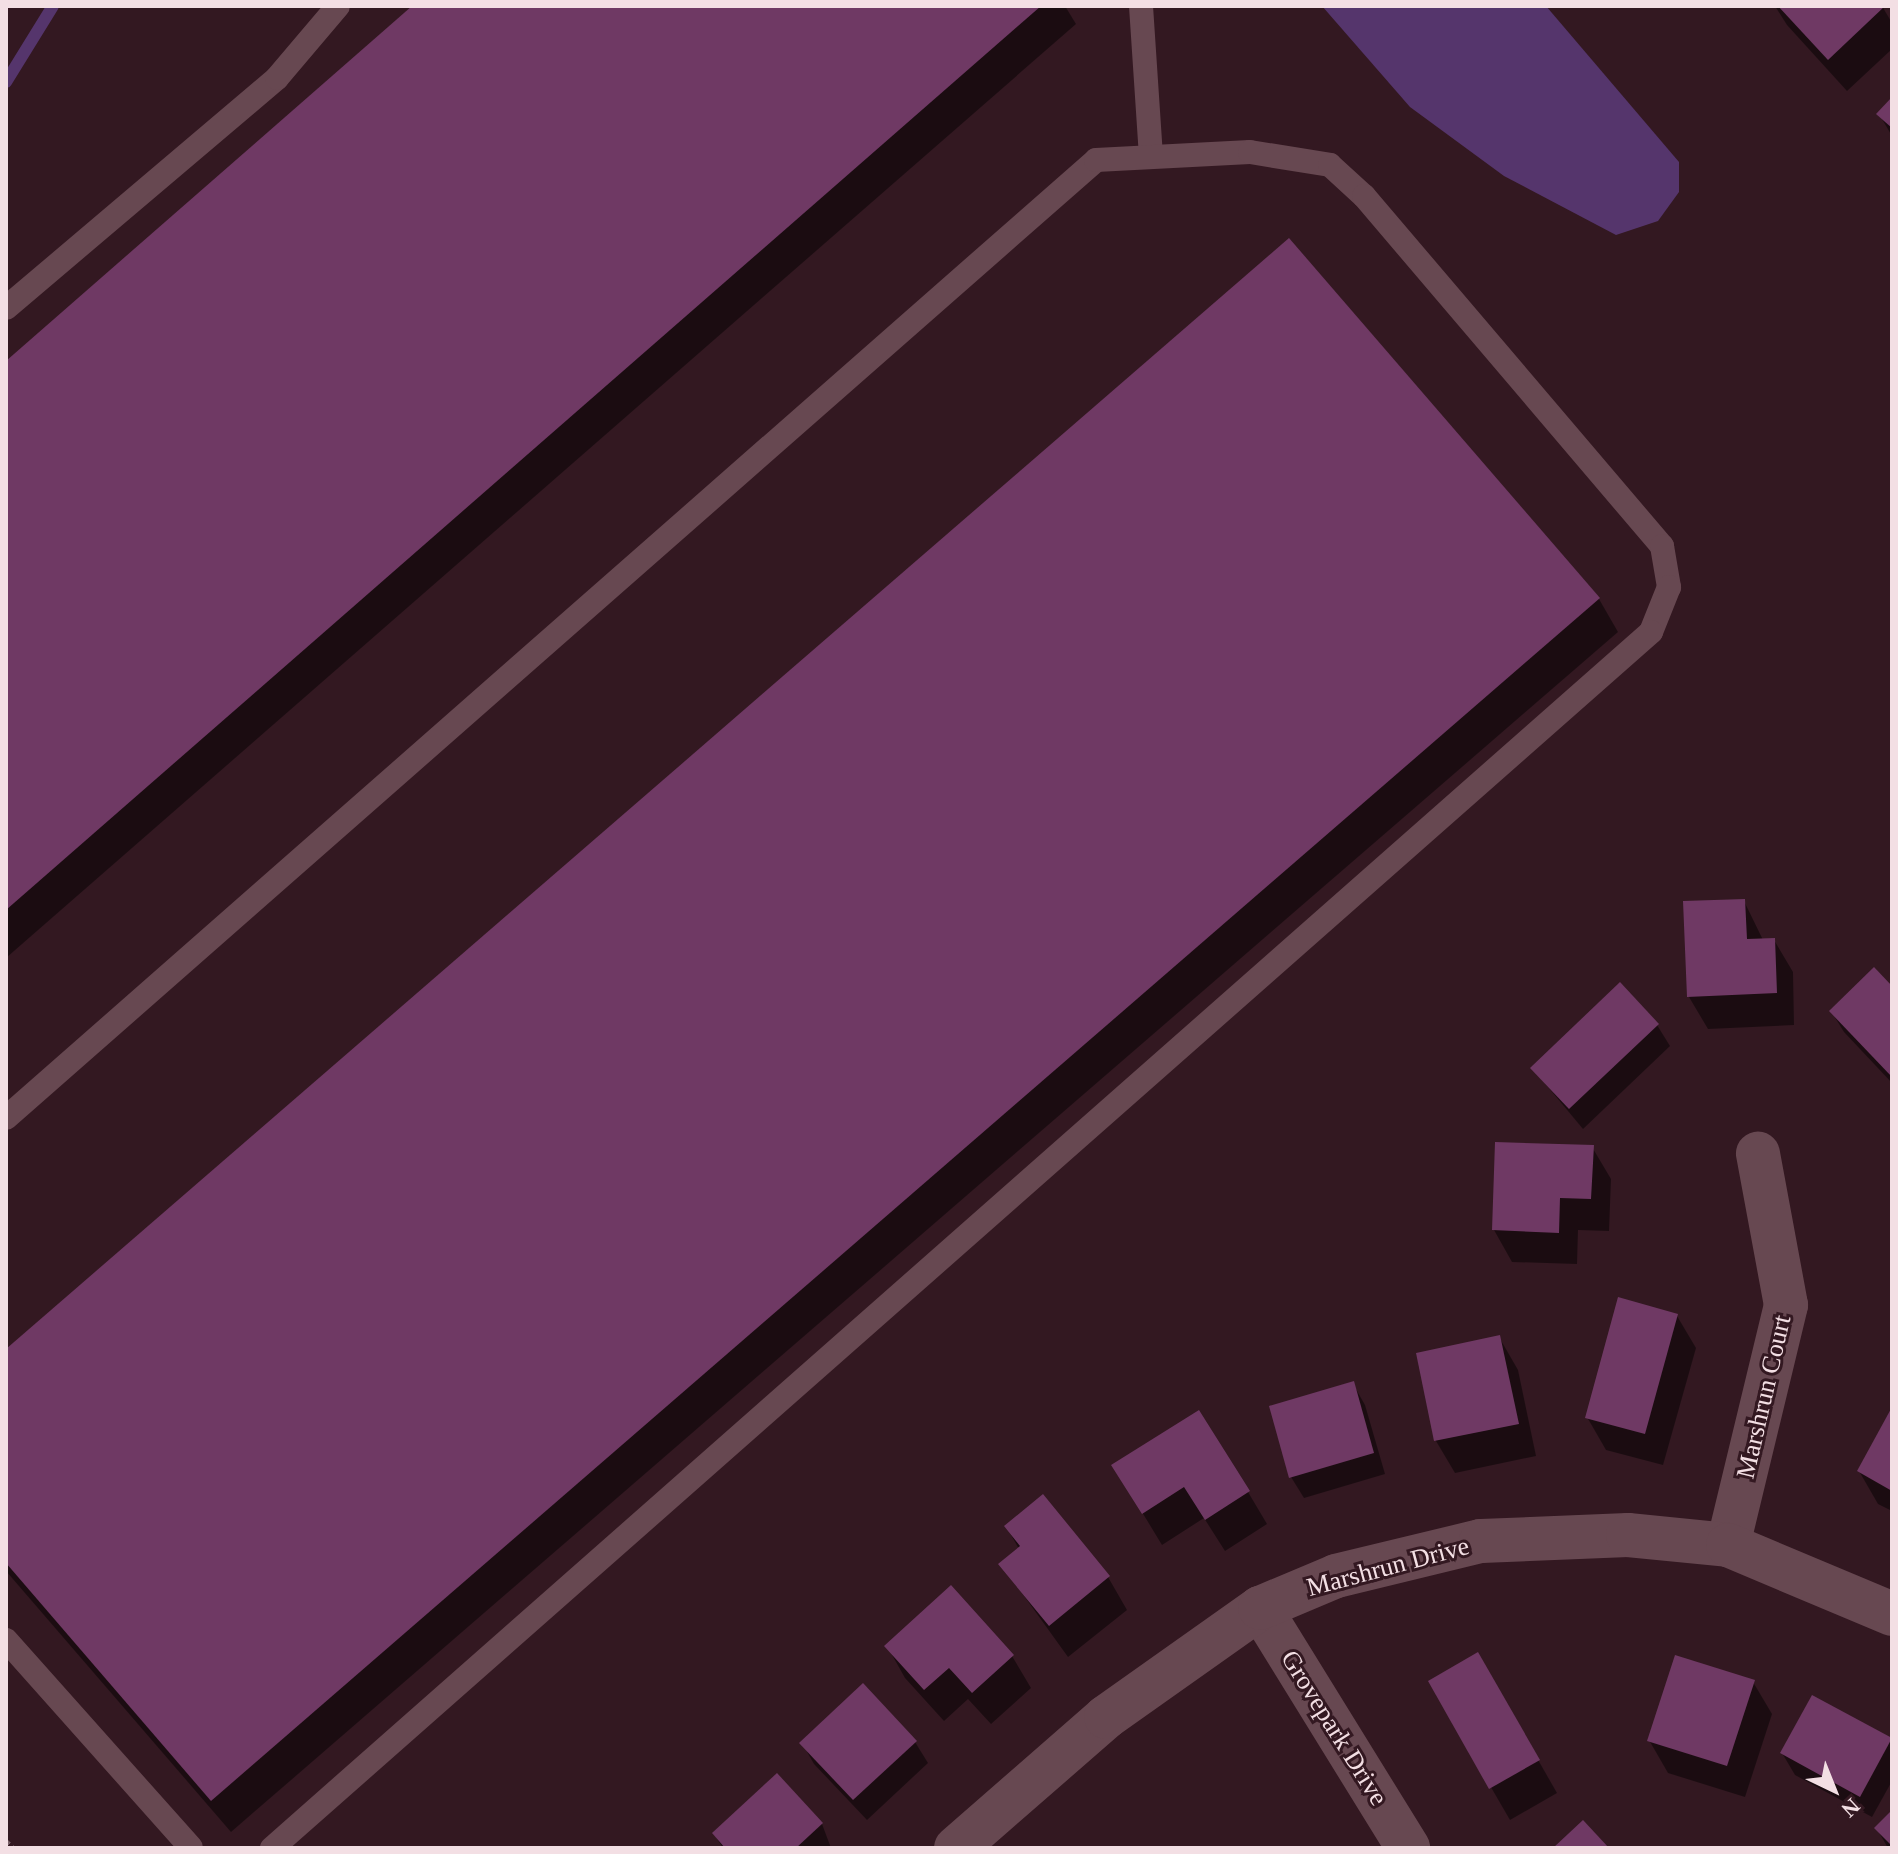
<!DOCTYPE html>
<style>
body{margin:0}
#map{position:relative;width:1898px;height:1854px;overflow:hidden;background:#331821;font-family:Georgia,serif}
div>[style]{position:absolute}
.water>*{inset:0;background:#55356c}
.shadow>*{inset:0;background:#0007}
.stream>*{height:12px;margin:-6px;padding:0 6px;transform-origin:6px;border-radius:6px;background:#55356c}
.building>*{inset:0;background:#6f3964}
.path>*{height:5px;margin-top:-2.5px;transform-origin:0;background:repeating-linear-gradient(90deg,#786068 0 4px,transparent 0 8px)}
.service>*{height:24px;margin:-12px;padding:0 12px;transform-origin:12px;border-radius:12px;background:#674851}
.minor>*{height:44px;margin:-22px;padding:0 22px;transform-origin:22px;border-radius:22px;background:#674851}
span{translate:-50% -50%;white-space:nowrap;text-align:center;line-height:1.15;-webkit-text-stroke:6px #331821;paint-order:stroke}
.street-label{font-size:26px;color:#f3dfe4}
.frame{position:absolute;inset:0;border:8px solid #f3dfe4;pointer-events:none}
.north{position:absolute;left:1794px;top:1750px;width:80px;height:80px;-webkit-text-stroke:6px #331821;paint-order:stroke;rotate:137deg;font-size:22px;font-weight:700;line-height:32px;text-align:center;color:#f3dfe4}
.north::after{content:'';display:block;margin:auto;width:28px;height:36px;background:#f3dfe4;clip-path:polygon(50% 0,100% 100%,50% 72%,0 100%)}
</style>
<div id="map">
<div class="water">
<i style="clip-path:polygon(1322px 6px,1546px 6px,1679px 162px,1679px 192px,1658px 221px,1616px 235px,1504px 176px,1410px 107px)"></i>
</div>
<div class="shadow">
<i style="clip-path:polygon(415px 6px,1065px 6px,1076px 24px,6px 958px,6px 363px)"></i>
<i style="clip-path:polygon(1775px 6px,1882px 6px,1892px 23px,1892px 49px,1847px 91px,1787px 25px)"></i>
<i style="clip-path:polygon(1892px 100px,1892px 136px,1879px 114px)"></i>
<i style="clip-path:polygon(1289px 241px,1599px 599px,1618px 632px,231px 1832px,6px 1571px,6px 1352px)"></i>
<i style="clip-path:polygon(1744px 901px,1763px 940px,1774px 940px,1793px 972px,1794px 1025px,1708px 1029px,1689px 997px)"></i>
<i style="clip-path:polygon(1892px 989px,1892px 1083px,1844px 1032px,1831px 1011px)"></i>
<i style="clip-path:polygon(1657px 1025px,1670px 1046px,1583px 1129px,1533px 1069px)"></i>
<i style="clip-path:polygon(1592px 1147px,1611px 1179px,1609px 1231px,1578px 1230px,1577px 1264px,1512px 1262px,1494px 1230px)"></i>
<i style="clip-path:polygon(1677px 1316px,1696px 1348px,1663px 1465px,1606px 1450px,1587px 1417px)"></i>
<i style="clip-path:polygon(1499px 1337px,1518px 1370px,1536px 1456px,1455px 1473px,1436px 1441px,1418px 1354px)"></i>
<i style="clip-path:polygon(1353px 1384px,1365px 1405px,1385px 1474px,1304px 1498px,1291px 1477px)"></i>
<i style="clip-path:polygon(1892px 1411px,1892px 1511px,1878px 1504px,1859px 1471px)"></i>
<i style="clip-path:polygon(1114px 1466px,1248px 1492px,1267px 1524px,1225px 1551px,1204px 1518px,1162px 1545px)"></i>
<i style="clip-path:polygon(1006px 1526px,1108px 1577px,1127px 1610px,1068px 1657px,1001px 1564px,1019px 1549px)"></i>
<i style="clip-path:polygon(887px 1646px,1012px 1656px,1031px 1688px,991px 1724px,968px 1699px,944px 1721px,905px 1678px)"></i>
<i style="clip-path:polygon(1478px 1655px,1557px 1793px,1510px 1820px,1430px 1682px)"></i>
<i style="clip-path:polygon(1753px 1682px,1772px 1714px,1745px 1797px,1668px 1773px,1649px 1740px)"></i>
<i style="clip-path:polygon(1890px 1740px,1892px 1781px,1872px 1817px,1795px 1775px,1782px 1753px)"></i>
<i style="clip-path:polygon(915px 1742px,928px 1763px,867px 1820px,814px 1764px,802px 1743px)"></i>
<i style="clip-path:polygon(1892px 1813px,1892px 1848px,1888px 1848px,1877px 1829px)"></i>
<i style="clip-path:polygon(822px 1824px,831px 1848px,723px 1848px,714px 1834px)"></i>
</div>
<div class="stream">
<i style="left:6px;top:82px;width:89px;rotate:-58.3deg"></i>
</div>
<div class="building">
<i style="clip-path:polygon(412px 6px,1041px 6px,6px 910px,6px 361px)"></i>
<i style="clip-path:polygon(1778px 6px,1885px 6px,1828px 60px)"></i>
<i style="clip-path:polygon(1892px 97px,1892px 128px,1876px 114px)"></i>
<i style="clip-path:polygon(1289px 238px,1600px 598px,211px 1801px,6px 1563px,6px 1349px)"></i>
<i style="clip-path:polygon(1745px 899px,1747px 939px,1775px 938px,1777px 993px,1687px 997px,1683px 901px)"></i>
<i style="clip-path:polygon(1874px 967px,1892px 986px,1892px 1077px,1829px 1011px)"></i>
<i style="clip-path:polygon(1620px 982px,1659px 1024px,1569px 1109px,1530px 1068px)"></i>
<i style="clip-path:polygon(1495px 1142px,1594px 1145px,1591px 1199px,1560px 1198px,1559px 1233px,1492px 1230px)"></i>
<i style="clip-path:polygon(1618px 1297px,1678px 1314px,1645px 1434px,1585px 1418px)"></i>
<i style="clip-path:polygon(1500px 1335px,1519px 1424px,1434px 1441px,1416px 1353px)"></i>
<i style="clip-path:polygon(1354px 1381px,1374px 1453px,1289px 1478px,1269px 1406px)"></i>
<i style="clip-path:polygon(1892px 1407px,1892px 1491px,1857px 1471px)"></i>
<i style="clip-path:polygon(1199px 1410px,1250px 1491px,1205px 1520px,1184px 1487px,1142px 1514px,1111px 1465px)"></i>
<i style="clip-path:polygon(1043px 1494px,1110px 1576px,1049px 1626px,998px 1564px,1020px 1546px,1004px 1526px)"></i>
<i style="clip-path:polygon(951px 1585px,1014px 1655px,972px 1693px,949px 1668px,924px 1690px,884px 1646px)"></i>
<i style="clip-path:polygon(1478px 1652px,1540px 1760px,1489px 1789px,1428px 1681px)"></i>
<i style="clip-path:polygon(1675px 1655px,1755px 1680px,1727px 1766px,1647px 1741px)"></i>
<i style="clip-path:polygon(863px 1683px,917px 1741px,853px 1800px,799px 1743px)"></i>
<i style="clip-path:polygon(1812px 1695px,1892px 1738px,1860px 1797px,1780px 1753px)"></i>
<i style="clip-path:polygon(777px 1773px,823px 1823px,796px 1848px,725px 1848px,712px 1833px)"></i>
<i style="clip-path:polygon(1892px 1810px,1892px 1846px,1874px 1828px)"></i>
<i style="clip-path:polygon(1583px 1820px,1609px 1848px,1553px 1848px)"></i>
</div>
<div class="path">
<i style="left:6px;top:1841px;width:10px;rotate:45deg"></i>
</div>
<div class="service">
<i style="left:1141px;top:6px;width:151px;rotate:86.2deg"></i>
<i style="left:6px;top:308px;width:355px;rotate:-40.3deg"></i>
<i style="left:277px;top:78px;width:94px;rotate:-49.7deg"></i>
<i style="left:6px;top:1118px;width:1451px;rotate:-41.31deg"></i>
<i style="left:1096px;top:160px;width:154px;rotate:-3deg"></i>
<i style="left:1250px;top:152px;width:81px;rotate:9.2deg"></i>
<i style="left:1330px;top:165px;width:46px;rotate:42.4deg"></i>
<i style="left:1364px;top:196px;width:460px;rotate:49.6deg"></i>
<i style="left:1662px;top:546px;width:42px;rotate:80.3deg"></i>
<i style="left:1669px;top:587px;width:48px;rotate:111.8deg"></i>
<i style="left:1651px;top:632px;width:1839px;rotate:138.59deg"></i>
<i style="left:6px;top:1640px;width:278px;rotate:48.3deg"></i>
</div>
<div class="minor">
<i style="left:1728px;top:1545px;width:247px;rotate:-76.4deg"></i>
<i style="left:1786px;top:1305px;width:154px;rotate:-100.5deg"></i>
<i style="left:1260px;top:1608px;width:282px;rotate:58.3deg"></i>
<i style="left:956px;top:1848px;width:199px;rotate:-41.1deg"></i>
<i style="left:1106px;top:1717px;width:189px;rotate:-35.3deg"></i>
<i style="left:1260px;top:1608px;width:82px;rotate:-22.8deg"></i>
<i style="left:1336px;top:1576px;width:149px;rotate:-13.6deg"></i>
<i style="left:1481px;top:1541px;width:147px;rotate:-2.3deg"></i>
<i style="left:1628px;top:1535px;width:100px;rotate:5.7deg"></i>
<i style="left:1728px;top:1545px;width:178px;rotate:22.8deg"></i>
</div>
<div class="street-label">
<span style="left:1764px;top:1397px;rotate:-77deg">Marshrun Court</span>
<span style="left:1388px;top:1567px;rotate:-15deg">Marshrun Drive</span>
<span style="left:1334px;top:1728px;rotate:58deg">Grovepark Drive</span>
</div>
<div class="frame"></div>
<div class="north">N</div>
</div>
